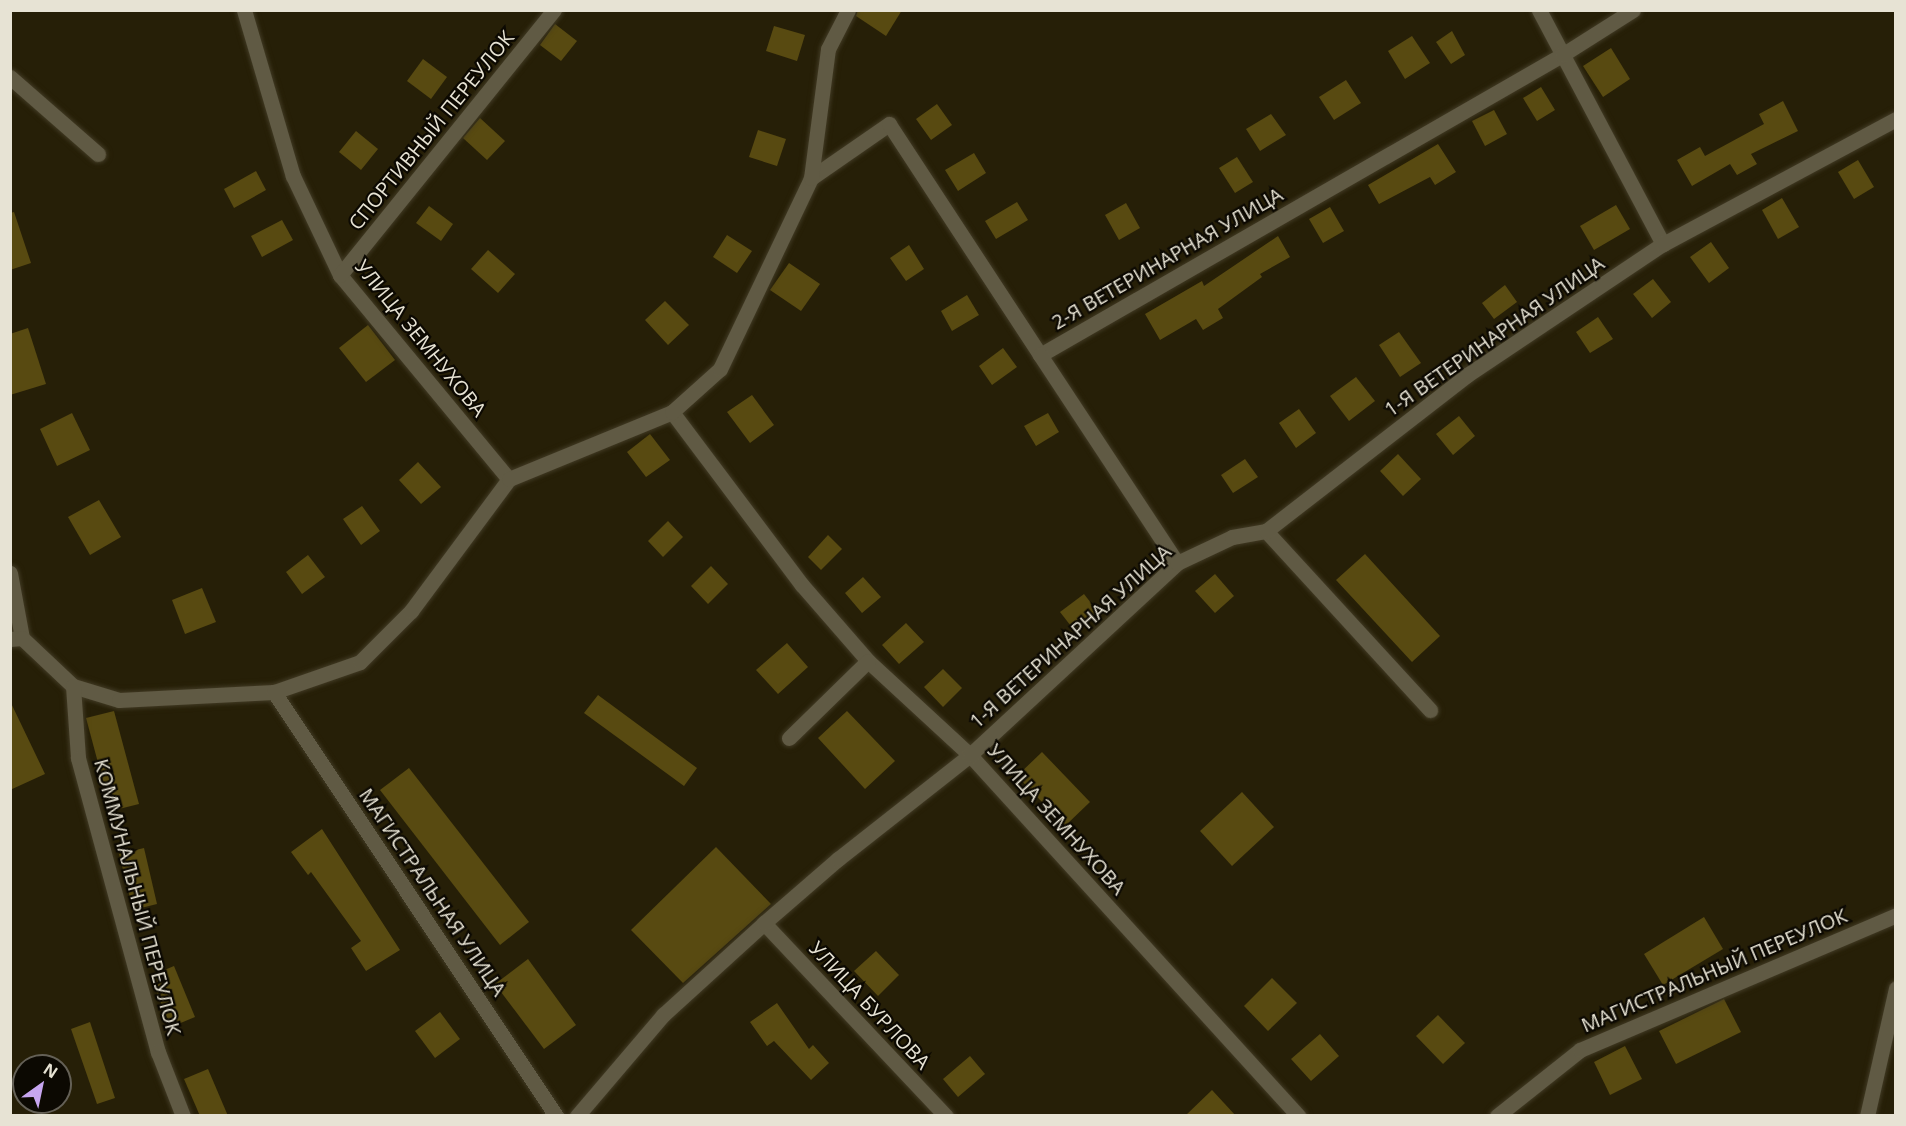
<!DOCTYPE html>
<meta charset="utf-8">
<style>
body{margin:0}
#map{position:relative;width:1906px;height:1126px;overflow:hidden;background:#261f07;font-family:"Open Sans",sans-serif}
div>[style]{position:absolute}
.building>*{inset:0;background:#584a11}
.roads{filter:drop-shadow(0 0 2px #413a24) drop-shadow(0 0 2px #413a24)}
.minor>*{height:15px;margin:-7.5px;padding:0 7.5px;transform-origin:7.5px;border-radius:7.5px;background:#605a44}
span{translate:-50% -50%;white-space:nowrap;text-align:center;line-height:1.15;-webkit-text-stroke:4.5px #0c0902;paint-order:stroke}
.street-label{font-size:20px;color:#e7e3d4}
.frame{position:absolute;inset:0;border:12px solid #e7e3d4;pointer-events:none}
.north{position:absolute;left:12px;top:1054px;width:60px;height:60px;box-sizing:border-box;background:#0c0902;border:2px solid #646056;border-radius:50%;rotate:33deg;font-size:16px;font-weight:700;line-height:24px;text-align:center;color:#e7e3d4}
.north::after{content:'';display:block;margin:auto;width:21px;height:27px;background:#c7a6f0;clip-path:polygon(50% 0,100% 100%,50% 72%,0 100%)}
</style>
<div id="map">
<div class="building">
<i style="clip-path:polygon(858px 10px,902px 10px,886px 36px,856px 16px)"></i>
<i style="clip-path:polygon(555px 24px,577px 41px,561px 61px,540px 45px)"></i>
<i style="clip-path:polygon(774px 26px,805px 35px,797px 61px,766px 51px)"></i>
<i style="clip-path:polygon(1452px 31px,1465px 55px,1451px 64px,1436px 42px)"></i>
<i style="clip-path:polygon(1412px 36px,1430px 63px,1405px 79px,1388px 51px)"></i>
<i style="clip-path:polygon(1611px 48px,1630px 79px,1603px 97px,1583px 66px)"></i>
<i style="clip-path:polygon(423px 59px,447px 77px,431px 99px,407px 81px)"></i>
<i style="clip-path:polygon(1346px 80px,1361px 103px,1334px 120px,1319px 97px)"></i>
<i style="clip-path:polygon(1541px 87px,1555px 110px,1537px 121px,1523px 98px)"></i>
<i style="clip-path:polygon(1783px 101px,1798px 131px,1751px 154px,1757px 164px,1737px 175px,1730px 164px,1692px 186px,1677px 160px,1700px 147px,1705px 156px,1764px 124px,1759px 114px)"></i>
<i style="clip-path:polygon(937px 104px,952px 125px,931px 140px,916px 119px)"></i>
<i style="clip-path:polygon(1494px 110px,1507px 134px,1485px 146px,1472px 121px)"></i>
<i style="clip-path:polygon(1271px 114px,1286px 135px,1260px 151px,1246px 129px)"></i>
<i style="clip-path:polygon(480px 118px,505px 141px,487px 160px,463px 138px)"></i>
<i style="clip-path:polygon(758px 130px,786px 139px,777px 166px,749px 157px)"></i>
<i style="clip-path:polygon(356px 131px,378px 149px,361px 170px,339px 152px)"></i>
<i style="clip-path:polygon(1438px 144px,1456px 172px,1435px 185px,1430px 177px,1379px 204px,1368px 185px)"></i>
<i style="clip-path:polygon(974px 153px,986px 173px,958px 191px,945px 170px)"></i>
<i style="clip-path:polygon(1237px 157px,1253px 182px,1235px 193px,1219px 168px)"></i>
<i style="clip-path:polygon(1858px 160px,1874px 187px,1854px 199px,1838px 172px)"></i>
<i style="clip-path:polygon(256px 171px,266px 190px,234px 208px,224px 189px)"></i>
<i style="clip-path:polygon(1782px 198px,1799px 227px,1778px 239px,1762px 210px)"></i>
<i style="clip-path:polygon(1017px 202px,1028px 220px,996px 239px,985px 221px)"></i>
<i style="clip-path:polygon(1126px 203px,1140px 228px,1119px 240px,1105px 215px)"></i>
<i style="clip-path:polygon(1616px 205px,1630px 229px,1594px 250px,1580px 226px)"></i>
<i style="clip-path:polygon(429px 206px,453px 224px,441px 241px,416px 223px)"></i>
<i style="clip-path:polygon(1330px 207px,1344px 231px,1323px 243px,1309px 219px)"></i>
<i style="clip-path:polygon(14px 212px,31px 263px,10px 270px,10px 213px)"></i>
<i style="clip-path:polygon(282px 220px,293px 240px,262px 257px,251px 236px)"></i>
<i style="clip-path:polygon(727px 235px,752px 251px,737px 273px,713px 257px)"></i>
<i style="clip-path:polygon(1278px 236px,1290px 257px,1260px 274px,1262px 277px,1218px 309px,1223px 318px,1203px 330px,1196px 319px,1160px 340px,1145px 314px,1202px 281px,1204px 286px)"></i>
<i style="clip-path:polygon(1711px 242px,1729px 268px,1709px 283px,1690px 257px)"></i>
<i style="clip-path:polygon(909px 245px,924px 269px,906px 281px,890px 258px)"></i>
<i style="clip-path:polygon(488px 250px,515px 274px,498px 293px,471px 269px)"></i>
<i style="clip-path:polygon(789px 263px,820px 284px,801px 311px,770px 290px)"></i>
<i style="clip-path:polygon(1653px 279px,1671px 302px,1652px 318px,1633px 294px)"></i>
<i style="clip-path:polygon(1505px 285px,1517px 302px,1494px 319px,1482px 303px)"></i>
<i style="clip-path:polygon(967px 295px,979px 315px,952px 331px,941px 311px)"></i>
<i style="clip-path:polygon(665px 301px,689px 325px,668px 345px,645px 320px)"></i>
<i style="clip-path:polygon(1598px 317px,1613px 339px,1590px 353px,1576px 332px)"></i>
<i style="clip-path:polygon(368px 325px,395px 360px,366px 382px,339px 348px)"></i>
<i style="clip-path:polygon(28px 328px,46px 384px,10px 395px,10px 334px)"></i>
<i style="clip-path:polygon(1399px 332px,1421px 363px,1400px 377px,1379px 345px)"></i>
<i style="clip-path:polygon(1003px 348px,1017px 367px,992px 385px,979px 366px)"></i>
<i style="clip-path:polygon(1356px 377px,1375px 401px,1349px 421px,1330px 396px)"></i>
<i style="clip-path:polygon(752px 395px,774px 425px,750px 443px,727px 412px)"></i>
<i style="clip-path:polygon(1299px 409px,1316px 433px,1296px 448px,1279px 423px)"></i>
<i style="clip-path:polygon(72px 413px,90px 450px,57px 466px,40px 429px)"></i>
<i style="clip-path:polygon(1048px 413px,1059px 432px,1036px 446px,1024px 426px)"></i>
<i style="clip-path:polygon(1459px 416px,1475px 436px,1453px 455px,1436px 434px)"></i>
<i style="clip-path:polygon(650px 434px,670px 460px,646px 477px,627px 452px)"></i>
<i style="clip-path:polygon(1398px 454px,1421px 479px,1403px 496px,1380px 471px)"></i>
<i style="clip-path:polygon(1245px 459px,1258px 477px,1233px 493px,1221px 475px)"></i>
<i style="clip-path:polygon(418px 462px,441px 487px,421px 504px,399px 480px)"></i>
<i style="clip-path:polygon(99px 500px,121px 537px,90px 555px,68px 517px)"></i>
<i style="clip-path:polygon(362px 506px,380px 531px,361px 545px,343px 519px)"></i>
<i style="clip-path:polygon(668px 521px,683px 537px,663px 557px,648px 541px)"></i>
<i style="clip-path:polygon(828px 535px,842px 549px,821px 570px,808px 557px)"></i>
<i style="clip-path:polygon(1365px 554px,1440px 636px,1412px 662px,1336px 580px)"></i>
<i style="clip-path:polygon(308px 555px,325px 577px,302px 594px,286px 572px)"></i>
<i style="clip-path:polygon(711px 566px,728px 584px,708px 604px,691px 586px)"></i>
<i style="clip-path:polygon(1215px 574px,1234px 596px,1215px 613px,1195px 591px)"></i>
<i style="clip-path:polygon(863px 577px,881px 597px,862px 613px,845px 593px)"></i>
<i style="clip-path:polygon(202px 588px,216px 622px,185px 634px,172px 600px)"></i>
<i style="clip-path:polygon(1084px 594px,1098px 612px,1074px 630px,1060px 612px)"></i>
<i style="clip-path:polygon(906px 623px,924px 642px,899px 664px,882px 645px)"></i>
<i style="clip-path:polygon(787px 643px,808px 667px,778px 694px,756px 670px)"></i>
<i style="clip-path:polygon(943px 669px,962px 688px,943px 707px,924px 687px)"></i>
<i style="clip-path:polygon(598px 695px,697px 768px,684px 786px,584px 713px)"></i>
<i style="clip-path:polygon(10px 701px,45px 774px,10px 790px)"></i>
<i style="clip-path:polygon(114px 711px,139px 804px,111px 811px,86px 718px)"></i>
<i style="clip-path:polygon(847px 711px,895px 761px,865px 789px,818px 738px)"></i>
<i style="clip-path:polygon(1042px 752px,1090px 802px,1065px 826px,1017px 776px)"></i>
<i style="clip-path:polygon(409px 768px,529px 922px,500px 945px,380px 790px)"></i>
<i style="clip-path:polygon(1242px 792px,1274px 827px,1232px 866px,1200px 831px)"></i>
<i style="clip-path:polygon(322px 829px,400px 950px,366px 971px,351px 948px,361px 941px,311px 872px,308px 875px,291px 852px)"></i>
<i style="clip-path:polygon(716px 847px,771px 904px,683px 983px,631px 930px)"></i>
<i style="clip-path:polygon(144px 848px,157px 904px,133px 910px,119px 854px)"></i>
<i style="clip-path:polygon(1704px 917px,1723px 949px,1663px 985px,1644px 954px)"></i>
<i style="clip-path:polygon(876px 951px,899px 975px,878px 996px,854px 971px)"></i>
<i style="clip-path:polygon(528px 959px,576px 1025px,544px 1049px,495px 984px)"></i>
<i style="clip-path:polygon(174px 966px,195px 1017px,171px 1027px,150px 976px)"></i>
<i style="clip-path:polygon(1272px 978px,1297px 1003px,1268px 1031px,1244px 1006px)"></i>
<i style="clip-path:polygon(1724px 999px,1741px 1032px,1676px 1064px,1659px 1031px)"></i>
<i style="clip-path:polygon(777px 1003px,809px 1049px,813px 1045px,829px 1063px,811px 1080px,774px 1041px,767px 1046px,750px 1022px)"></i>
<i style="clip-path:polygon(440px 1012px,460px 1039px,435px 1058px,415px 1031px)"></i>
<i style="clip-path:polygon(1438px 1015px,1465px 1043px,1443px 1064px,1416px 1036px)"></i>
<i style="clip-path:polygon(90px 1022px,115px 1098px,97px 1104px,71px 1029px)"></i>
<i style="clip-path:polygon(1320px 1034px,1339px 1056px,1311px 1081px,1291px 1059px)"></i>
<i style="clip-path:polygon(1625px 1046px,1642px 1079px,1610px 1095px,1594px 1062px)"></i>
<i style="clip-path:polygon(970px 1056px,985px 1074px,958px 1097px,943px 1079px)"></i>
<i style="clip-path:polygon(208px 1069px,228px 1116px,200px 1116px,184px 1079px)"></i>
<i style="clip-path:polygon(1212px 1090px,1236px 1116px,1185px 1116px)"></i>
</div>
<div class="roads">
<div class="minor">
<i style="left:244px;top:10px;width:173px;rotate:73.6deg"></i>
<i style="left:293px;top:176px;width:110px;rotate:64.6deg"></i>
<i style="left:340px;top:275px;width:265px;rotate:50.4deg"></i>
<i style="left:1539px;top:10px;width:265px;rotate:62.1deg"></i>
<i style="left:10px;top:77px;width:117px;rotate:41.2deg"></i>
<i style="left:811px;top:178px;width:95px;rotate:-34.7deg"></i>
<i style="left:889px;top:124px;width:276px;rotate:56.8deg"></i>
<i style="left:1040px;top:355px;width:602px;rotate:-29.89deg"></i>
<i style="left:1562px;top:55px;width:84px;rotate:-32.4deg"></i>
<i style="left:340px;top:275px;width:341px;rotate:-51.1deg"></i>
<i style="left:1040px;top:355px;width:249px;rotate:56.6deg"></i>
<i style="left:672px;top:412px;width:216px;rotate:53.1deg"></i>
<i style="left:802px;top:585px;width:101px;rotate:49deg"></i>
<i style="left:868px;top:661px;width:139px;rotate:42.7deg"></i>
<i style="left:970px;top:755px;width:488px;rotate:47.7deg"></i>
<i style="left:1266px;top:531px;width:243px;rotate:47.5deg"></i>
<i style="left:10px;top:573px;width:66px;rotate:79.5deg"></i>
<i style="left:10px;top:639px;width:12px;rotate:-5deg"></i>
<i style="left:22px;top:638px;width:70px;rotate:43.3deg"></i>
<i style="left:73px;top:686px;width:48px;rotate:16.9deg"></i>
<i style="left:119px;top:700px;width:155px;rotate:-3deg"></i>
<i style="left:274px;top:692px;width:91px;rotate:-19.2deg"></i>
<i style="left:360px;top:662px;width:72px;rotate:-45deg"></i>
<i style="left:411px;top:611px;width:164px;rotate:-53.4deg"></i>
<i style="left:509px;top:479px;width:176px;rotate:-22.3deg"></i>
<i style="left:672px;top:412px;width:64px;rotate:-41.9deg"></i>
<i style="left:720px;top:369px;width:212px;rotate:-64.5deg"></i>
<i style="left:811px;top:178px;width:130px;rotate:-82.5deg"></i>
<i style="left:828px;top:49px;width:44px;rotate:-62.9deg"></i>
<i style="left:73px;top:686px;width:72px;rotate:86deg"></i>
<i style="left:78px;top:758px;width:305px;rotate:74.8deg"></i>
<i style="left:158px;top:1052px;width:69px;rotate:68.7deg"></i>
<i style="left:274px;top:692px;width:509px;rotate:56.37deg"></i>
<i style="left:789px;top:738px;width:110px;rotate:-44.3deg"></i>
<i style="left:764px;top:923px;width:265px;rotate:46.7deg"></i>
<i style="left:577px;top:1116px;width:133px;rotate:-49.6deg"></i>
<i style="left:663px;top:1015px;width:137px;rotate:-42.3deg"></i>
<i style="left:764px;top:923px;width:98px;rotate:-40.9deg"></i>
<i style="left:838px;top:859px;width:168px;rotate:-38.2deg"></i>
<i style="left:970px;top:755px;width:282px;rotate:-42.8deg"></i>
<i style="left:1177px;top:563px;width:61px;rotate:-25.3deg"></i>
<i style="left:1232px;top:537px;width:35px;rotate:-10deg"></i>
<i style="left:1266px;top:531px;width:254px;rotate:-37.8deg"></i>
<i style="left:1467px;top:375px;width:236px;rotate:-33.8deg"></i>
<i style="left:1663px;top:244px;width:264px;rotate:-28.2deg"></i>
<i style="left:1497px;top:1116px;width:106px;rotate:-38.5deg"></i>
<i style="left:1580px;top:1050px;width:344px;rotate:-23.1deg"></i>
<i style="left:1867px;top:1116px;width:131px;rotate:-77.2deg"></i>
</div>
</div>
<div class="street-label">
<span style="left:431px;top:130px;rotate:-51deg">СПОРТИВНЫЙ ПЕРЕУЛОК</span>
<span style="left:1167px;top:258px;rotate:-30deg">2-Я ВЕТЕРИНАРНАЯ УЛИЦА</span>
<span style="left:1494px;top:336px;rotate:-35deg">1-Я ВЕТЕРИНАРНАЯ УЛИЦА</span>
<span style="left:421px;top:338px;rotate:51deg">УЛИЦА ЗЕМНУХОВА</span>
<span style="left:1070px;top:636px;rotate:-42deg">1-Я ВЕТЕРИНАРНАЯ УЛИЦА</span>
<span style="left:1057px;top:819px;rotate:48deg">УЛИЦА ЗЕМНУХОВА</span>
<span style="left:433px;top:892px;rotate:56deg">МАГИСТРАЛЬНАЯ УЛИЦА</span>
<span style="left:138px;top:897px;rotate:75deg">КОММУНАЛЬНЫЙ ПЕРЕУЛОК</span>
<span style="left:1714px;top:970px;rotate:-23deg">МАГИСТРАЛЬНЫЙ ПЕРЕУЛОК</span>
<span style="left:870px;top:1005px;rotate:47deg">УЛИЦА БУРЛОВА</span>
</div>
<div class="frame"></div>
<div class="north">N</div>
</div>
